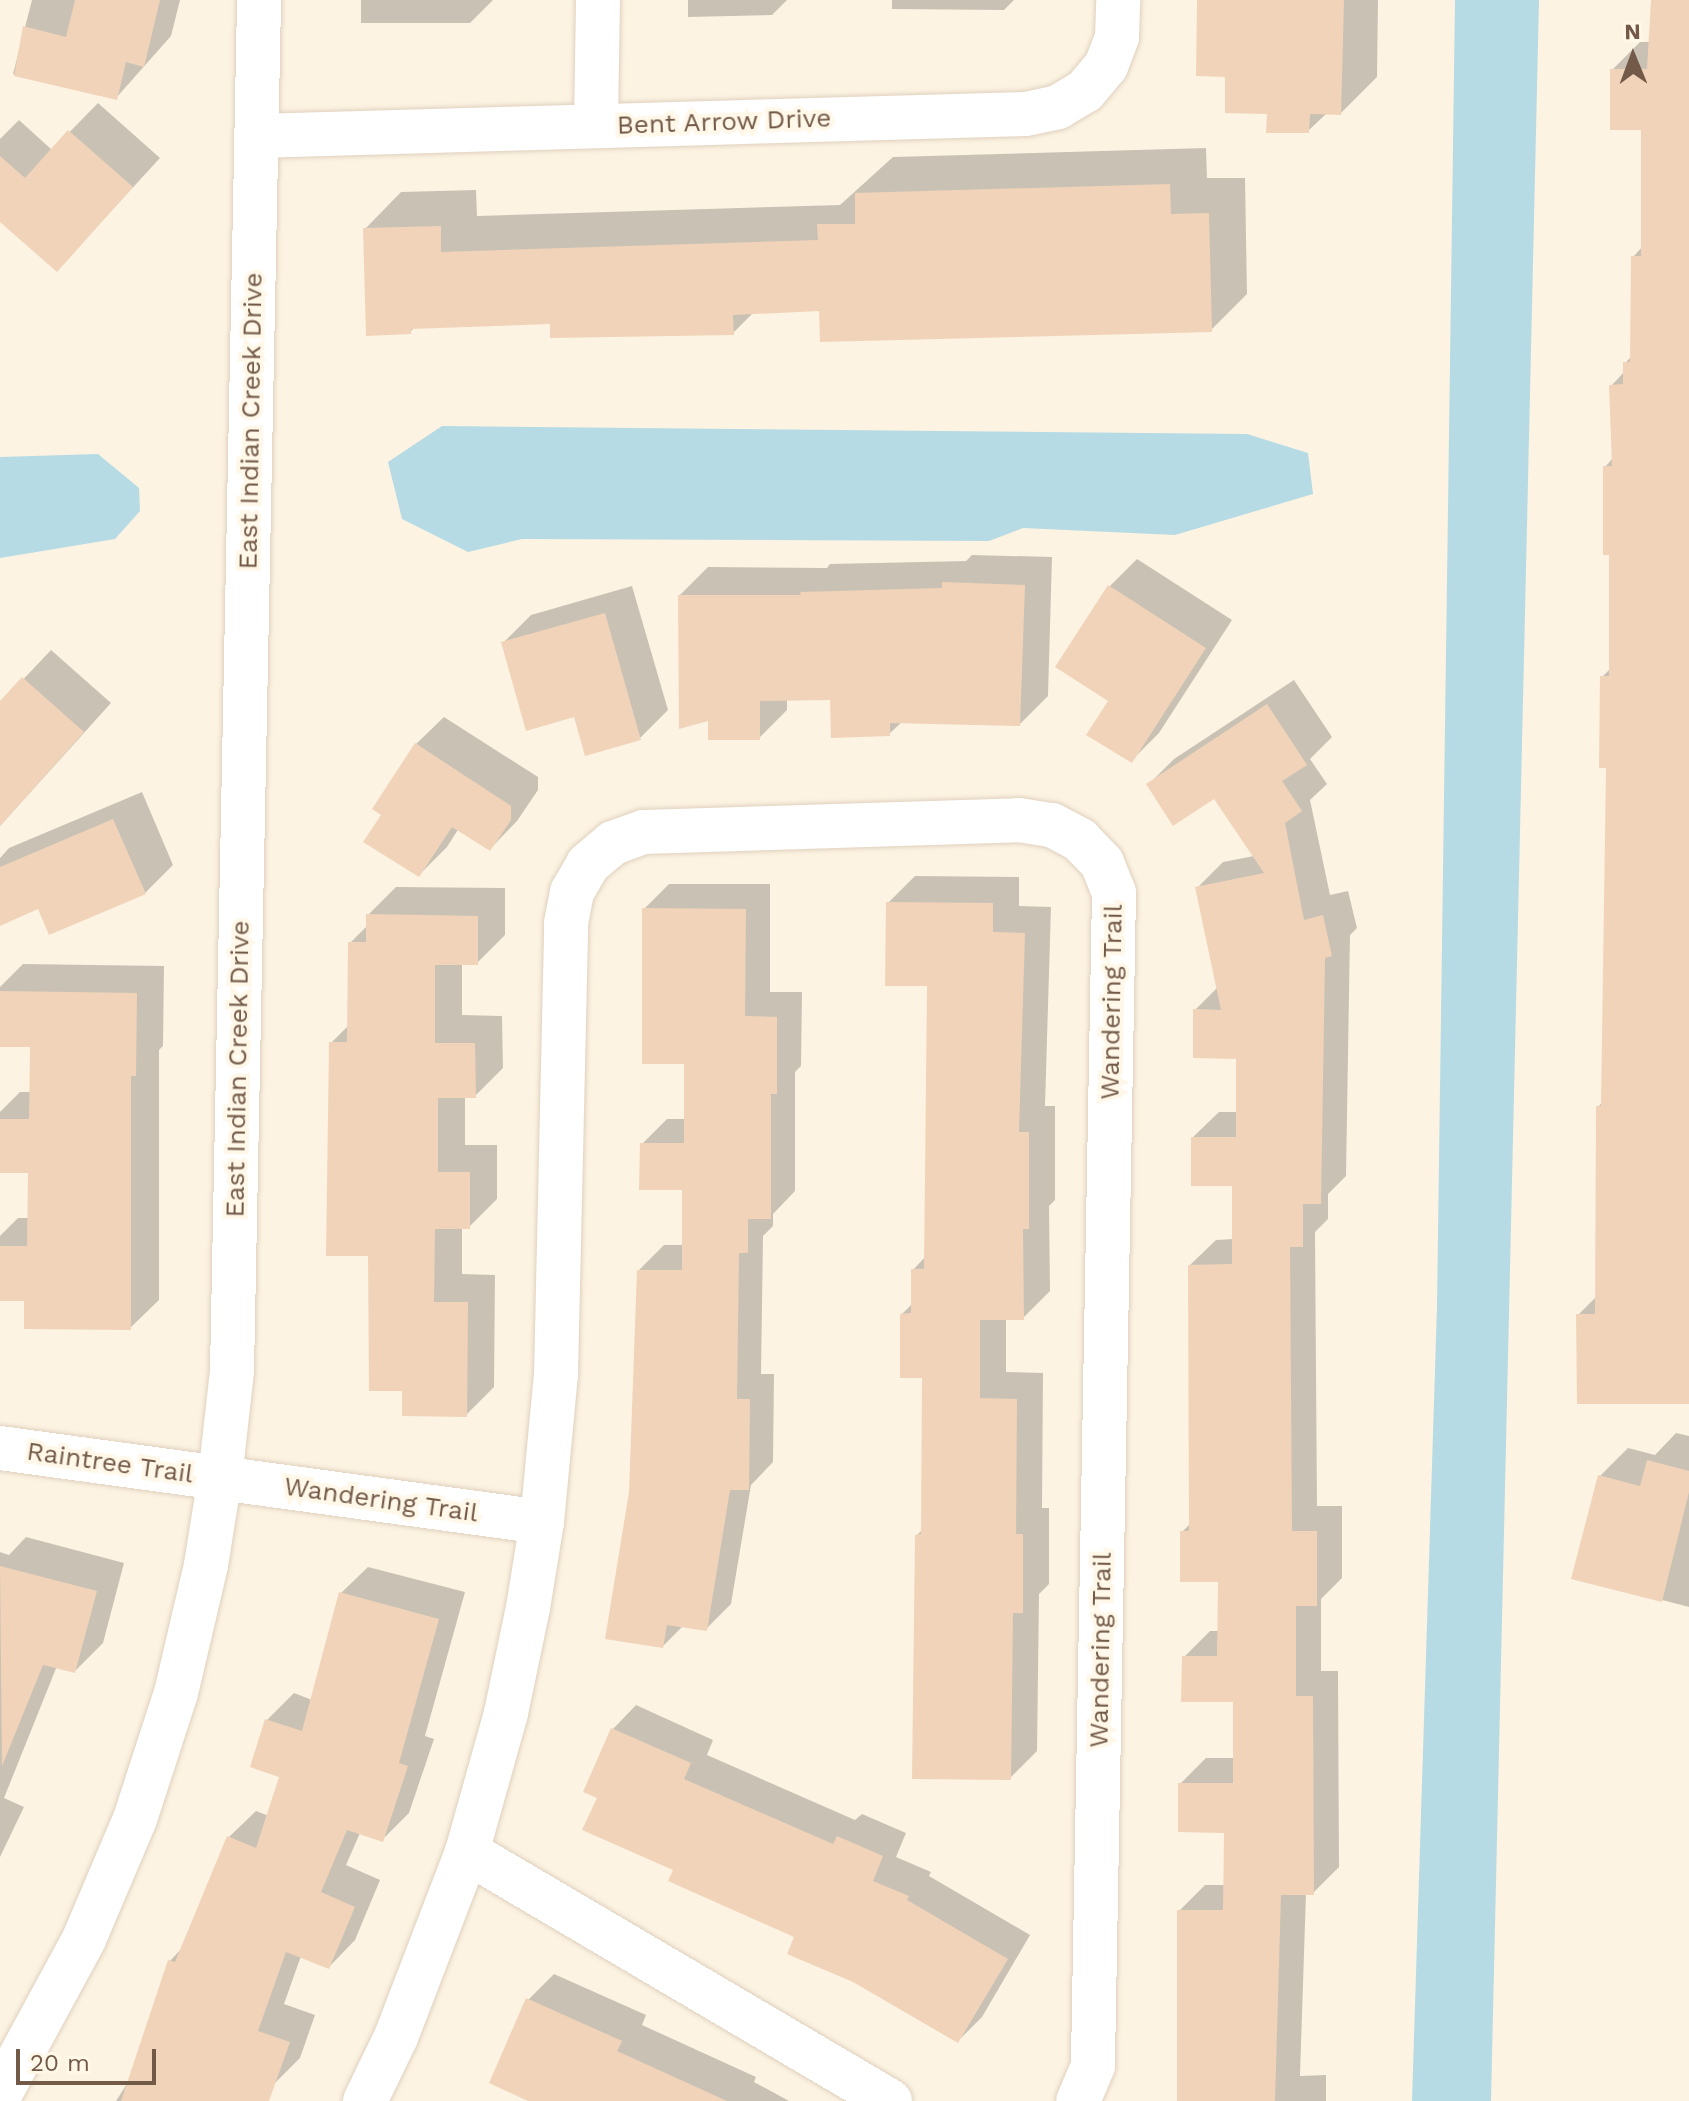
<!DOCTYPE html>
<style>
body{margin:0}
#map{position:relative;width:1689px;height:2101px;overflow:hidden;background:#fcf3e2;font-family:"Work Sans",sans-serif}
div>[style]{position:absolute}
.water>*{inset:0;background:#b6dbe5}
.shadow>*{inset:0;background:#0003}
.building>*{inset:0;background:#f1d3b9}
.roads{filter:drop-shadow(0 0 2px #e0d0be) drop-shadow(0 0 2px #e0d0be)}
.street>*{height:44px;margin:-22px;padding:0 22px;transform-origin:22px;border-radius:22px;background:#fff}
span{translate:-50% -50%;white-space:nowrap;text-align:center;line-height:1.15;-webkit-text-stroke:8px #fff7e8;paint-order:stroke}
.street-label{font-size:26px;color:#735a48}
.north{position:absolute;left:1593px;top:16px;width:80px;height:80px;-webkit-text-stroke:6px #fff7e8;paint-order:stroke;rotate:359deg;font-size:22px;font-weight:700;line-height:32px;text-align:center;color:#735a48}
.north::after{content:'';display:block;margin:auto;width:28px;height:36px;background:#735a48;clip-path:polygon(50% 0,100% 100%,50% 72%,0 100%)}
.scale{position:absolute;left:16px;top:2049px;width:140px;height:36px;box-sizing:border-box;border:4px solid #735a48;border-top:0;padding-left:10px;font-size:24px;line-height:28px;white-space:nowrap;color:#735a48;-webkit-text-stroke:6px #fff7e8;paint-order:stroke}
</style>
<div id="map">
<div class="water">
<i style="clip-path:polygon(1455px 0,1539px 0,1491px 2101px,1412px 2101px,1437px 1306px)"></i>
<i style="clip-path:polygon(442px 426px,1247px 434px,1308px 453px,1313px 494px,1175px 535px,1023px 528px,989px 541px,522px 539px,468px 552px,402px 519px,388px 462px)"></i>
<i style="clip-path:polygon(98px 454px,139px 488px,140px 511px,115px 539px,0 558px,0 457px)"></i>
</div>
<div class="shadow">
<i style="clip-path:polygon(32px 0,180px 0,171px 36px,116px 98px,13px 74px)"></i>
<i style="clip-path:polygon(361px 0,493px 0,470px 23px,361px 23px)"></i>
<i style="clip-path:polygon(688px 0,787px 0,772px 15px,688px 17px)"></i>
<i style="clip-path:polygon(892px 0,1014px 0,1004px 10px,892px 9px)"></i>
<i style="clip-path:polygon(1199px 0,1378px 0,1377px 77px,1341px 113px,1327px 113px,1308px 131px,1269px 112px,1227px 75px)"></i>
<i style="clip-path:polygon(1653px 0,1689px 0,1689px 1402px,1578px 1315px,1597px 1296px,1598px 1107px,1603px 1101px,1608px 766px,1602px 677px,1611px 668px,1611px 553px,1605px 467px,1613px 458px,1611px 386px,1625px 371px,1625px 363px,1632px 356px,1633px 257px,1643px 246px,1643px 128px,1612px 70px,1640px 42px,1652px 42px)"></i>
<i style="clip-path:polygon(98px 103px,160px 158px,57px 270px,0 219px,0 139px,19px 120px,52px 150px)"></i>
<i style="clip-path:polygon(1206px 148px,1207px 178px,1245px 178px,1247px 294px,1211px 330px,821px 309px,754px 312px,733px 333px,552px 322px,416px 326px,410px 332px,365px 229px,401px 192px,476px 190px,477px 216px,840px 205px,893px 157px)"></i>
<i style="clip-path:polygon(972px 555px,1052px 557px,1048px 696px,1020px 724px,903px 721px,889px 734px,832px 698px,787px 698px,787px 710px,759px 738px,710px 718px,680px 595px,708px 567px,827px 568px,830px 564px,966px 561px)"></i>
<i style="clip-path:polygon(1137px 559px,1232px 620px,1159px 733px,1131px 761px,1110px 700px,1109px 587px)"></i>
<i style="clip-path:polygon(632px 586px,668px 710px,640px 738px,575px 715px,503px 643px,531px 615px)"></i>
<i style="clip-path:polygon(51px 650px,111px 703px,0 826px,0 704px)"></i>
<i style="clip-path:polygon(1294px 680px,1332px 737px,1310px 759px,1327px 784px,1310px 800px,1330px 895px,1348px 891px,1357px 928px,1350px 935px,1346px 1176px,1328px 1194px,1328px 1219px,1315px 1232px,1317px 1506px,1342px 1506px,1342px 1578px,1321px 1599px,1321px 1671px,1338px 1671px,1339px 1867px,1313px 1893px,1306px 1893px,1300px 2076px,1326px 2075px,1326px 2101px,1178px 2101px,1179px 1911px,1205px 1885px,1225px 1885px,1226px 1831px,1180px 1784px,1206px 1758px,1235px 1758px,1235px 1700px,1184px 1657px,1210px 1631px,1219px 1631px,1220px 1580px,1182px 1532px,1191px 1523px,1190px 1265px,1216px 1240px,1234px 1239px,1234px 1184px,1193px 1137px,1219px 1112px,1238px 1112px,1238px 1057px,1195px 1010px,1218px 987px,1198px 887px,1223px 862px,1254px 856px,1214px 797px,1148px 785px,1174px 759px)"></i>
<i style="clip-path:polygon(444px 717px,538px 777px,538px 790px,517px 821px,490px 849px,459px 828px,447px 847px,419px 875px,384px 814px,416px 744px)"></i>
<i style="clip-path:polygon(142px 792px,173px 865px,145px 893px,39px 907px,0 919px,0 858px,9px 848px)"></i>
<i style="clip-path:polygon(915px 876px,1019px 877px,1019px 906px,1051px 907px,1045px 1106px,1055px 1106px,1055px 1200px,1049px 1206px,1050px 1291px,1023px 1318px,1006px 1318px,1006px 1372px,1043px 1373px,1042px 1508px,1049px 1508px,1049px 1584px,1039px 1594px,1037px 1751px,1010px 1778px,917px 1535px,923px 1529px,924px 1376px,902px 1314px,913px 1303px,913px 1270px,926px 1256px,929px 984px,888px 903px)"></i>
<i style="clip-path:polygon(669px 884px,770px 884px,770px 992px,802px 992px,801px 1066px,795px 1072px,795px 1191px,773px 1214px,773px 1226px,763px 1236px,761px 1374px,774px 1374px,773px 1462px,751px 1485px,731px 1604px,706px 1629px,683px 1626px,663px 1646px,631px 1492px,639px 1270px,664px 1245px,684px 1245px,684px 1188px,642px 1144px,667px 1119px,686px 1119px,686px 1062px,644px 909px)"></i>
<i style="clip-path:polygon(396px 887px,505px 888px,505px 935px,477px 963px,462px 963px,462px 1015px,502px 1016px,503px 1068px,475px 1096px,465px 1096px,465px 1145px,497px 1145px,497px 1199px,469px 1227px,462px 1227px,462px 1274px,495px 1275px,494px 1387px,466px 1415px,404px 1389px,370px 1254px,331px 1043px,349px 1025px,350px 943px,368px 925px,368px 915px)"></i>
<i style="clip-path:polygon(23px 964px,164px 966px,163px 1046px,159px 1050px,159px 1300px,130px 1328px,26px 1299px,0 1299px,0 1236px,18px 1218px,29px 1218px,30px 1171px,0 1171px,0 1112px,20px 1092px,31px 1092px,32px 1045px,0 1045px,0 987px)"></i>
<i style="clip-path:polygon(1676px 1433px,1689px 1436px,1689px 1607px,1574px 1577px,1600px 1476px,1628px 1448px,1655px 1455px)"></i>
<i style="clip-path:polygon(26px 1537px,124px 1563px,103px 1643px,75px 1671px,57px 1666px,4px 1798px,24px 1807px,0 1857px,0 1552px,9px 1555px)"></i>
<i style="clip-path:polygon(368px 1567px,465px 1592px,425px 1736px,434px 1739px,409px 1813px,382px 1840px,360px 1833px,346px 1865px,380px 1880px,355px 1940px,329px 1967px,301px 1956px,284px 2004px,315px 2015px,300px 2058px,273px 2085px,229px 2101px,116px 2101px,130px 2079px,170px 1961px,183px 1947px,229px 1837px,256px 1811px,269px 1816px,282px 1776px,267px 1720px,294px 1693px,312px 1700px,341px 1593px)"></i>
<i style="clip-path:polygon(636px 1705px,713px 1740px,707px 1755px,855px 1820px,862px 1814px,906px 1833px,896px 1857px,931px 1872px,929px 1876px,1030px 1935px,982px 2017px,958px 2041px,797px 1936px,676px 1869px,600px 1796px,613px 1729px)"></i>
<i style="clip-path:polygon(554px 1974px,646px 2015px,642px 2025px,756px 2077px,754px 2082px,789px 2101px,533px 2101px,528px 2000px)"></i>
</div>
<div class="building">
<i style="clip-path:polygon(75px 0,160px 0,144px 67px,126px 62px,117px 100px,14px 76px,23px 26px,66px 37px)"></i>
<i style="clip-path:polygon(1197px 0,1344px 0,1341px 115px,1310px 114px,1309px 133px,1266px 133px,1267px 114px,1225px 113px,1225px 77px,1196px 76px)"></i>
<i style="clip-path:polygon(1651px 0,1689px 0,1689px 1404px,1577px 1404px,1576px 1314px,1595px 1314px,1596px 1106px,1601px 1106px,1606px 768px,1599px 768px,1600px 676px,1609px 676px,1609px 555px,1603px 555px,1603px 466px,1612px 466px,1609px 385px,1623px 384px,1623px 362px,1630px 362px,1631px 256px,1641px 256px,1641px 130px,1610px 130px,1610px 69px,1647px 69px)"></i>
<i style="clip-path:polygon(68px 130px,133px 187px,57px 272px,0 222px,0 156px,25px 178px)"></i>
<i style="clip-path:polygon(1170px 184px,1171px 214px,1209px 213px,1212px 332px,820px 342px,819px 311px,733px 315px,734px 335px,550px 338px,550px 324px,411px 329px,411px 334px,366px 336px,363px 228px,441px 226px,441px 252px,818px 240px,817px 224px,855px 224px,855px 193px)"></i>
<i style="clip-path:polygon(942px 582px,1025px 585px,1020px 726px,890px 723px,890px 736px,831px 738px,830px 700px,760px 701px,760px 740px,708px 740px,708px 721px,679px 729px,678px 595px,801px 595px,800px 592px,942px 588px)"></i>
<i style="clip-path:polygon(1108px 585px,1206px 648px,1132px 763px,1086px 735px,1108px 701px,1055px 667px)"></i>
<i style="clip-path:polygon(605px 613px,641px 740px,585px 756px,574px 717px,526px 731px,501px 642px)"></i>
<i style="clip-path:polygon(22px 677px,84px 732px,0 826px,0 701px)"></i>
<i style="clip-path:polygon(1267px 704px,1307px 765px,1282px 781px,1302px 811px,1285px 823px,1304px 920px,1323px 915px,1332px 956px,1325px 958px,1321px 1204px,1303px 1204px,1303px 1247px,1290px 1247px,1292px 1531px,1317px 1531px,1317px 1606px,1296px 1606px,1296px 1696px,1313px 1696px,1314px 1895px,1281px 1895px,1275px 2101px,1177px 2101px,1177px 1910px,1223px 1910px,1224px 1833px,1178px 1832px,1178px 1783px,1233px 1783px,1233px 1702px,1181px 1702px,1182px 1656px,1217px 1656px,1218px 1582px,1180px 1582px,1180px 1531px,1189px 1531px,1188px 1265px,1232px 1264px,1232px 1186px,1191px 1186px,1191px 1137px,1236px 1137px,1236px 1059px,1193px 1058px,1193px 1009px,1221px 1010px,1195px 887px,1264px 873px,1214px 799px,1173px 826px,1146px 784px)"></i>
<i style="clip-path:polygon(415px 743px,511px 806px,511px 820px,490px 851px,452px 827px,419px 877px,363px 842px,381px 815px,372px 809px)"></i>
<i style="clip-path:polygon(113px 819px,146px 894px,49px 935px,38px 909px,0 926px,0 867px)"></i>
<i style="clip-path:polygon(886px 902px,993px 903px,993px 932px,1025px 933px,1019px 1132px,1029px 1132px,1029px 1229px,1023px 1229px,1024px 1320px,980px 1320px,980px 1398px,1017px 1399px,1016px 1534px,1023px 1534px,1023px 1613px,1013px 1613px,1011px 1780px,912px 1779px,915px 1535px,921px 1534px,922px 1378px,900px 1378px,900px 1314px,911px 1313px,911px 1269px,924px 1269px,927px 986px,885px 986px)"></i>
<i style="clip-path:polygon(642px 908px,746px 909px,745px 1016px,777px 1017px,777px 1094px,771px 1094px,771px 1219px,748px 1219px,748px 1253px,739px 1253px,737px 1399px,750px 1399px,749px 1490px,730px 1490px,707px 1631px,667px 1625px,663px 1648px,605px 1639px,629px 1492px,637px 1270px,682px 1270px,682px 1190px,639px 1190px,640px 1143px,684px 1143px,684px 1064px,642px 1064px)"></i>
<i style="clip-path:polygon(366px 914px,478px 916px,478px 965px,435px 965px,435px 1043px,475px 1043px,476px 1098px,438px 1098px,438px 1172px,470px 1172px,470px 1229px,435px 1229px,434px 1302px,468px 1302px,467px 1417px,402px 1416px,402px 1391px,369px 1391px,368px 1256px,326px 1256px,329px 1042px,347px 1042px,348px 942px,366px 942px)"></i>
<i style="clip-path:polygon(0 991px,137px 993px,136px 1076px,131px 1076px,131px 1330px,24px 1329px,24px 1301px,0 1301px,0 1246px,27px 1246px,28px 1173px,0 1173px,0 1119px,29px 1119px,30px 1047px,0 1047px)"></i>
<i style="clip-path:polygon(1647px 1460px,1689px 1471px,1689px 1492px,1662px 1602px,1571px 1579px,1598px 1475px,1640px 1486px)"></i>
<i style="clip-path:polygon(0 1566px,97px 1591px,75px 1673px,43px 1665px,2px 1766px)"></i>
<i style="clip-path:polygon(339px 1592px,439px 1619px,399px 1763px,408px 1766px,383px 1842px,347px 1830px,321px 1892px,355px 1907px,329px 1969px,286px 1952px,258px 2031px,290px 2042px,269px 2101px,121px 2101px,168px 1960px,175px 1962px,227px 1836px,256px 1848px,279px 1777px,250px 1767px,265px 1719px,302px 1731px)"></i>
<i style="clip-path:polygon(611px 1728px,691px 1763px,684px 1779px,833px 1844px,837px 1836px,883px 1856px,873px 1881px,909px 1896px,907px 1900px,1008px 1959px,958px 2043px,853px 1982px,787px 1954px,794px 1937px,668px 1881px,673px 1870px,582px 1830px,597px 1798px,583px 1792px)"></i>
<i style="clip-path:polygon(526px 1998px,622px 2041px,617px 2051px,727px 2101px,528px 2101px,489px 2083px)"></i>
</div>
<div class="roads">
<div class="street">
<i style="left:596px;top:126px;width:126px;rotate:-89.1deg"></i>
<i style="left:256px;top:136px;width:770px;rotate:-1.64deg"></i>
<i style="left:1026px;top:114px;width:33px;rotate:-12deg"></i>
<i style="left:1058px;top:107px;width:31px;rotate:-31deg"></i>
<i style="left:1085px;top:91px;width:33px;rotate:-50deg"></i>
<i style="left:1106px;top:66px;width:31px;rotate:-69deg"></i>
<i style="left:1117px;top:37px;width:37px;rotate:-88deg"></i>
<i style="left:0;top:1448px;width:547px;rotate:7.77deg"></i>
<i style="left:467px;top:1852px;width:491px;rotate:30.5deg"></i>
<i style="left:0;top:2094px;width:176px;rotate:-61.5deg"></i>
<i style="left:84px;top:1939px;width:130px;rotate:-67deg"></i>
<i style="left:135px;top:1819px;width:133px;rotate:-72deg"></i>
<i style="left:176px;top:1693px;width:131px;rotate:-76.8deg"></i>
<i style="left:206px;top:1565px;width:88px;rotate:-80.9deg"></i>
<i style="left:220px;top:1478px;width:108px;rotate:-83.6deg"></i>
<i style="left:232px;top:1371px;width:1371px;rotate:-88.87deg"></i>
<i style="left:365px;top:2101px;width:71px;rotate:-64.2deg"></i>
<i style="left:396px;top:2037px;width:198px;rotate:-69deg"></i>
<i style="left:467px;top:1852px;width:144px;rotate:-74.3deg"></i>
<i style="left:506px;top:1713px;width:107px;rotate:-78.2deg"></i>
<i style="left:528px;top:1608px;width:87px;rotate:-80.8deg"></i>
<i style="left:542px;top:1522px;width:148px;rotate:-84.6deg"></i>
<i style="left:556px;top:1375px;width:452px;rotate:-88.7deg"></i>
<i style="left:566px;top:923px;width:32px;rotate:-79deg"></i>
<i style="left:572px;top:892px;width:32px;rotate:-60deg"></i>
<i style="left:588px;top:864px;width:33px;rotate:-40deg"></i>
<i style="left:613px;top:843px;width:32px;rotate:-20deg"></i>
<i style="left:643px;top:832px;width:376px;rotate:-1.8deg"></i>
<i style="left:1019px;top:820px;width:33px;rotate:9deg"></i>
<i style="left:1052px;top:825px;width:32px;rotate:28deg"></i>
<i style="left:1080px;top:840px;width:32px;rotate:46deg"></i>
<i style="left:1102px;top:863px;width:32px;rotate:68deg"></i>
<i style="left:1114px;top:893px;width:1173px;rotate:91.03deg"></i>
<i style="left:1093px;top:2066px;width:38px;rotate:113deg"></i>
</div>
</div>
<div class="street-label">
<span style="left:724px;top:122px;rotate:-2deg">Bent Arrow Drive</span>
<span style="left:251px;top:421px;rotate:-89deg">East Indian Creek Drive</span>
<span style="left:1112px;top:1002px;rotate:-89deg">Wandering Trail</span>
<span style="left:238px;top:1069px;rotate:-89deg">East Indian Creek Drive</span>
<span style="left:110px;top:1463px;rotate:8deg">Raintree Trail</span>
<span style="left:381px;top:1500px;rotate:8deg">Wandering Trail</span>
<span style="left:1101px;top:1650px;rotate:-89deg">Wandering Trail</span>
</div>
<div class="north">N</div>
<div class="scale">20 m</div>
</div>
